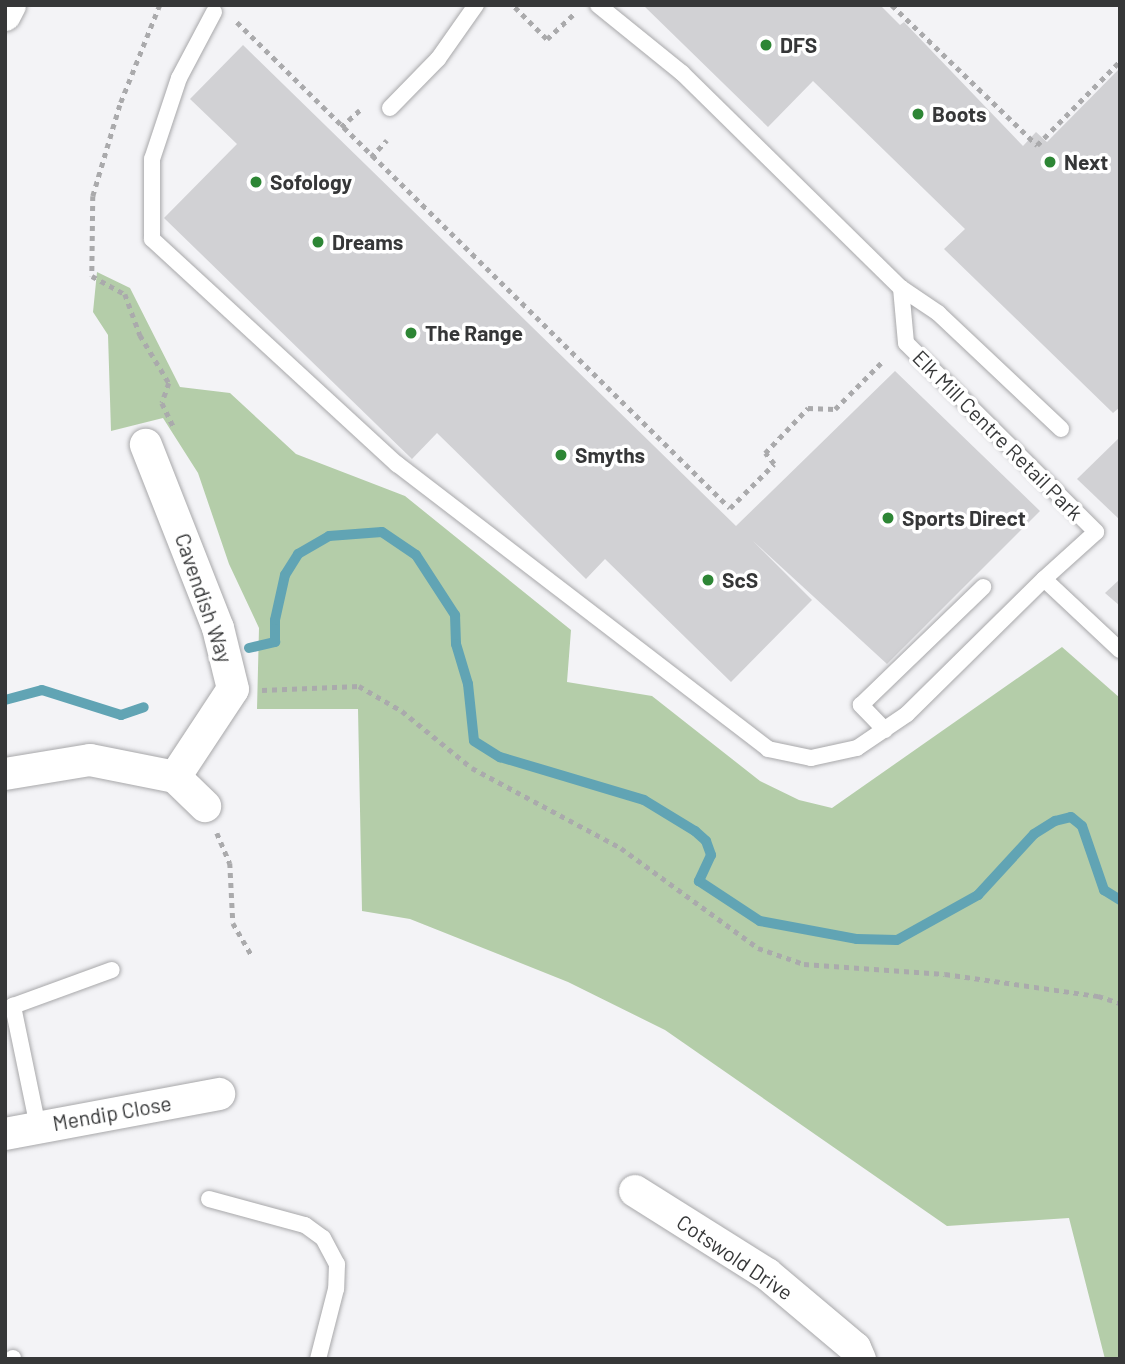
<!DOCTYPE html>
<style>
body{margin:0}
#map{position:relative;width:1125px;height:1364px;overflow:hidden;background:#f3f3f6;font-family:Barlow,sans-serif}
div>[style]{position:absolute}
.green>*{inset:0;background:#b4cda9}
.stream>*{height:10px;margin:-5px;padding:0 5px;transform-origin:5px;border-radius:5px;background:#61a4b4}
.building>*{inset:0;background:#d1d1d4}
.path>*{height:4.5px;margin-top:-2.25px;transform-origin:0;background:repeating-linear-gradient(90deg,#aaaaac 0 5px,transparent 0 10px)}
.roads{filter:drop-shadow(0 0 2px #a8a8aa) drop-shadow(0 0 2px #a8a8aa)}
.service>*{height:16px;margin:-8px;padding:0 8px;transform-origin:8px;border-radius:8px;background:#fff}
.minor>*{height:32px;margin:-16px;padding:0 16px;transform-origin:16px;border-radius:16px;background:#fff}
.dots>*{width:19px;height:19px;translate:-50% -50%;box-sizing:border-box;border:4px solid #fff;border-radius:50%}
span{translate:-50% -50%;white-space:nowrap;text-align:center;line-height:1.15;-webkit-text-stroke:7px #fff;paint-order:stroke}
.poi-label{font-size:21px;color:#363738;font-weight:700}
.left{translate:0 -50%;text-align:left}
.street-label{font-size:21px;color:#363738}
.frame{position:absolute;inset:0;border:7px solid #363738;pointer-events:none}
</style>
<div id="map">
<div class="green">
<i style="clip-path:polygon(97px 272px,130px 288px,180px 387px,230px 393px,296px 454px,405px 496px,571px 630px,567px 682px,652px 696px,760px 781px,799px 800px,832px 808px,1062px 647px,1120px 698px,1120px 1359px,1105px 1359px,1069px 1218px,947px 1226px,665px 1030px,568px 982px,410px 919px,362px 911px,358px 709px,257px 709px,259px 628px,229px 564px,198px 473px,163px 418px,111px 431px,108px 335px,93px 312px)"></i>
</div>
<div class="stream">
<i style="left:249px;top:648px;width:27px;rotate:-13deg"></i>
<i style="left:275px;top:642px;width:22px;rotate:-90deg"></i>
<i style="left:275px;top:620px;width:46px;rotate:-77.5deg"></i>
<i style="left:285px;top:575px;width:25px;rotate:-58deg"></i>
<i style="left:298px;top:554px;width:36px;rotate:-30deg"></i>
<i style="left:329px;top:536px;width:53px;rotate:-4.3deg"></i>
<i style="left:382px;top:532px;width:41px;rotate:34.1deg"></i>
<i style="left:416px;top:555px;width:72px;rotate:57deg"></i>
<i style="left:455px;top:615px;width:29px;rotate:88deg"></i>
<i style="left:456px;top:644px;width:42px;rotate:73.3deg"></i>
<i style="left:468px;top:684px;width:57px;rotate:84deg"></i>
<i style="left:474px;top:741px;width:31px;rotate:32deg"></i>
<i style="left:500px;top:757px;width:150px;rotate:16.6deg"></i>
<i style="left:644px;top:800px;width:60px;rotate:31.3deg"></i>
<i style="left:695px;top:831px;width:15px;rotate:42deg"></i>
<i style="left:706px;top:841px;width:15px;rotate:70deg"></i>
<i style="left:711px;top:855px;width:29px;rotate:115deg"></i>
<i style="left:699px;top:881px;width:73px;rotate:33.3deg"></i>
<i style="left:760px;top:921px;width:99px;rotate:10.5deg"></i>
<i style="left:857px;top:939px;width:40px;rotate:1.4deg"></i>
<i style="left:897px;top:940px;width:93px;rotate:-29.1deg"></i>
<i style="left:978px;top:895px;width:83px;rotate:-47.4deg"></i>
<i style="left:1034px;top:834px;width:25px;rotate:-32deg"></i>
<i style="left:1055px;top:821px;width:16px;rotate:-14deg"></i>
<i style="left:1071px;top:817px;width:14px;rotate:39deg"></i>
<i style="left:1082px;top:826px;width:68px;rotate:71deg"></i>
<i style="left:1104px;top:890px;width:19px;rotate:32deg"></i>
<i style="left:5px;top:700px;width:38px;rotate:-15deg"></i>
<i style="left:42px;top:690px;width:83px;rotate:17.6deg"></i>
<i style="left:121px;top:715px;width:24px;rotate:-19deg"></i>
</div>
<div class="building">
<i style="clip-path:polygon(643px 5px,880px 5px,900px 25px,904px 22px,1023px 146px,1036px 132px,1047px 142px,1120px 68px,1120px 407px,1113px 413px,944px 249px,965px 229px,813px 81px,768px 127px)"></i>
<i style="clip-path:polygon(243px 45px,736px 526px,895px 371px,1040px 511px,887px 664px,753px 541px,812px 600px,731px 682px,605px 559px,586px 579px,437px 433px,412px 459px,164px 218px,237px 144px,190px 99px)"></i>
<i style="clip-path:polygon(1120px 437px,1120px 520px,1077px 479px)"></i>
<i style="clip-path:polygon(1120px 579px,1120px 606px,1105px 593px)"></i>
</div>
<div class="path">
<i style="left:160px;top:5px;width:108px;rotate:111.8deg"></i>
<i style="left:120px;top:105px;width:95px;rotate:106.5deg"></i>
<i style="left:93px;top:196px;width:80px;rotate:90.7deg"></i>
<i style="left:92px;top:276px;width:38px;rotate:29deg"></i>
<i style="left:125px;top:294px;width:44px;rotate:69.9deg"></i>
<i style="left:140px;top:335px;width:56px;rotate:58.9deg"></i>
<i style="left:169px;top:383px;width:21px;rotate:109deg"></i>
<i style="left:162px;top:403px;width:30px;rotate:64deg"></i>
<i style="left:892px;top:5px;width:202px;rotate:44deg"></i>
<i style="left:1037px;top:145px;width:118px;rotate:-45.3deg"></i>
<i style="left:515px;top:7px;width:45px;rotate:45deg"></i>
<i style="left:547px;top:39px;width:38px;rotate:-43deg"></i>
<i style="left:237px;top:22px;width:692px;rotate:44.59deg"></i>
<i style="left:730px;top:508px;width:62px;rotate:-45deg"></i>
<i style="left:774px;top:464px;width:14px;rotate:-129deg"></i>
<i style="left:765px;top:453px;width:62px;rotate:-46.3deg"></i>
<i style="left:808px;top:408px;width:27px;rotate:2deg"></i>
<i style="left:835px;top:409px;width:68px;rotate:-45deg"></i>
<i style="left:341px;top:127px;width:25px;rotate:-42deg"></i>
<i style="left:371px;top:157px;width:23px;rotate:-47deg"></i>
<i style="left:262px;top:690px;width:97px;rotate:-2.4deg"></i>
<i style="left:359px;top:686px;width:50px;rotate:30.2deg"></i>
<i style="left:402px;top:711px;width:90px;rotate:39.2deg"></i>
<i style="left:472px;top:768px;width:169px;rotate:28.2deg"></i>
<i style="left:621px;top:848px;width:170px;rotate:36.1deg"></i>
<i style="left:758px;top:948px;width:49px;rotate:19.2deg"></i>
<i style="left:804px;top:964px;width:141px;rotate:4.1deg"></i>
<i style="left:945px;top:974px;width:155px;rotate:8.2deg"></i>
<i style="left:1098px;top:996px;width:23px;rotate:18deg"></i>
<i style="left:217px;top:833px;width:33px;rotate:67deg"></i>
<i style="left:230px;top:863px;width:60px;rotate:87.1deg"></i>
<i style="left:233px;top:923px;width:38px;rotate:60deg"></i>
</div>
<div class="roads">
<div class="service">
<i style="left:598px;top:5px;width:108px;rotate:39deg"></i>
<i style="left:682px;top:73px;width:307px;rotate:44.5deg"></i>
<i style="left:901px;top:288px;width:45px;rotate:34deg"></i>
<i style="left:938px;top:313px;width:169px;rotate:43.3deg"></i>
<i style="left:214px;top:12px;width:75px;rotate:117.9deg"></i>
<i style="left:179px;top:78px;width:85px;rotate:108.4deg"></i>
<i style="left:152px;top:159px;width:80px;rotate:90deg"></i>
<i style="left:152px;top:239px;width:333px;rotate:42.6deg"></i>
<i style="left:397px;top:464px;width:468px;rotate:37.5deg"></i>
<i style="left:768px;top:749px;width:44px;rotate:11.8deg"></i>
<i style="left:811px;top:758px;width:47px;rotate:-12.3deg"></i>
<i style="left:857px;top:748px;width:60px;rotate:-34.2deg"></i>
<i style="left:907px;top:714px;width:192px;rotate:-44.6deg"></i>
<i style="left:390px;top:108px;width:69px;rotate:-45.6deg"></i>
<i style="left:438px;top:59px;width:66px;rotate:-54.9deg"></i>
<i style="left:901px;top:288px;width:55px;rotate:84.8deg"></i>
<i style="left:906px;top:343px;width:268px;rotate:44.8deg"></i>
<i style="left:1096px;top:532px;width:70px;rotate:137.9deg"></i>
<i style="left:1044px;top:579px;width:104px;rotate:43.1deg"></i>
<i style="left:885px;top:730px;width:35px;rotate:-134deg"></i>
<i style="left:861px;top:705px;width:170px;rotate:-44deg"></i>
<i style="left:38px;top:1127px;width:124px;rotate:-101.7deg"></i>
<i style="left:13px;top:1006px;width:105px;rotate:-20deg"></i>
<i style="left:209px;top:1199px;width:99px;rotate:15.2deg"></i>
<i style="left:305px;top:1225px;width:22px;rotate:36deg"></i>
<i style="left:323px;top:1238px;width:30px;rotate:62deg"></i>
<i style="left:337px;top:1264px;width:25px;rotate:92deg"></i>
<i style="left:336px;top:1289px;width:72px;rotate:104.4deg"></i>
<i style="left:13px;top:1359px;width:1px;rotate:-90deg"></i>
</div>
<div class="minor">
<i style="left:5px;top:15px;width:11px;rotate:-63deg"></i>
<i style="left:5px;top:774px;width:86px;rotate:-9.4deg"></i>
<i style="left:90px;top:760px;width:87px;rotate:11.3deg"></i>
<i style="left:175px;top:777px;width:105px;rotate:-56.6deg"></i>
<i style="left:233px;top:689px;width:63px;rotate:-103.8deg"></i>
<i style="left:218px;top:628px;width:197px;rotate:-111.5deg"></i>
<i style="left:175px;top:777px;width:42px;rotate:44deg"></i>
<i style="left:5px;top:1134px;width:218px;rotate:-10.6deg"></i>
<i style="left:635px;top:1191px;width:156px;rotate:32.2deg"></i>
<i style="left:767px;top:1274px;width:115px;rotate:40.1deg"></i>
<i style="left:855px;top:1348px;width:12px;rotate:66deg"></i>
</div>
</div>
<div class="dots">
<i style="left:766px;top:45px;background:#2d8635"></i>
<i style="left:918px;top:114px;background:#2d8635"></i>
<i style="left:1050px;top:162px;background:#2d8635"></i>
<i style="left:256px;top:182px;background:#2d8635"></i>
<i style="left:318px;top:242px;background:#2d8635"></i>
<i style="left:411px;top:333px;background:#2d8635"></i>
<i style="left:561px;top:455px;background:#2d8635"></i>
<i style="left:888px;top:518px;background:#2d8635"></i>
<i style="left:708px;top:580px;background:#2d8635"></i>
</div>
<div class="poi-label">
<span class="left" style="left:780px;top:45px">DFS</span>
<span class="left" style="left:932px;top:114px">Boots</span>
<span class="left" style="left:1064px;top:162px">Next</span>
<span class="left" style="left:270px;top:182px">Sofology</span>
<span class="left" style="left:332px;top:242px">Dreams</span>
<span class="left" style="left:425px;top:333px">The Range</span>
<span class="left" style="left:575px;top:455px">Smyths</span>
<span class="left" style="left:902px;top:518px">Sports Direct</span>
<span class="left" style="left:722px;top:580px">ScS</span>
</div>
<div class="street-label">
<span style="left:998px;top:435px;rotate:45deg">Elk Mill Centre Retail Park</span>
<span style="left:204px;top:598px;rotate:71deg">Cavendish Way</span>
<span style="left:112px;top:1113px;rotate:-10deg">Mendip Close</span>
<span style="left:735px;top:1257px;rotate:34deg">Cotswold Drive</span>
</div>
<div class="frame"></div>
</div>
